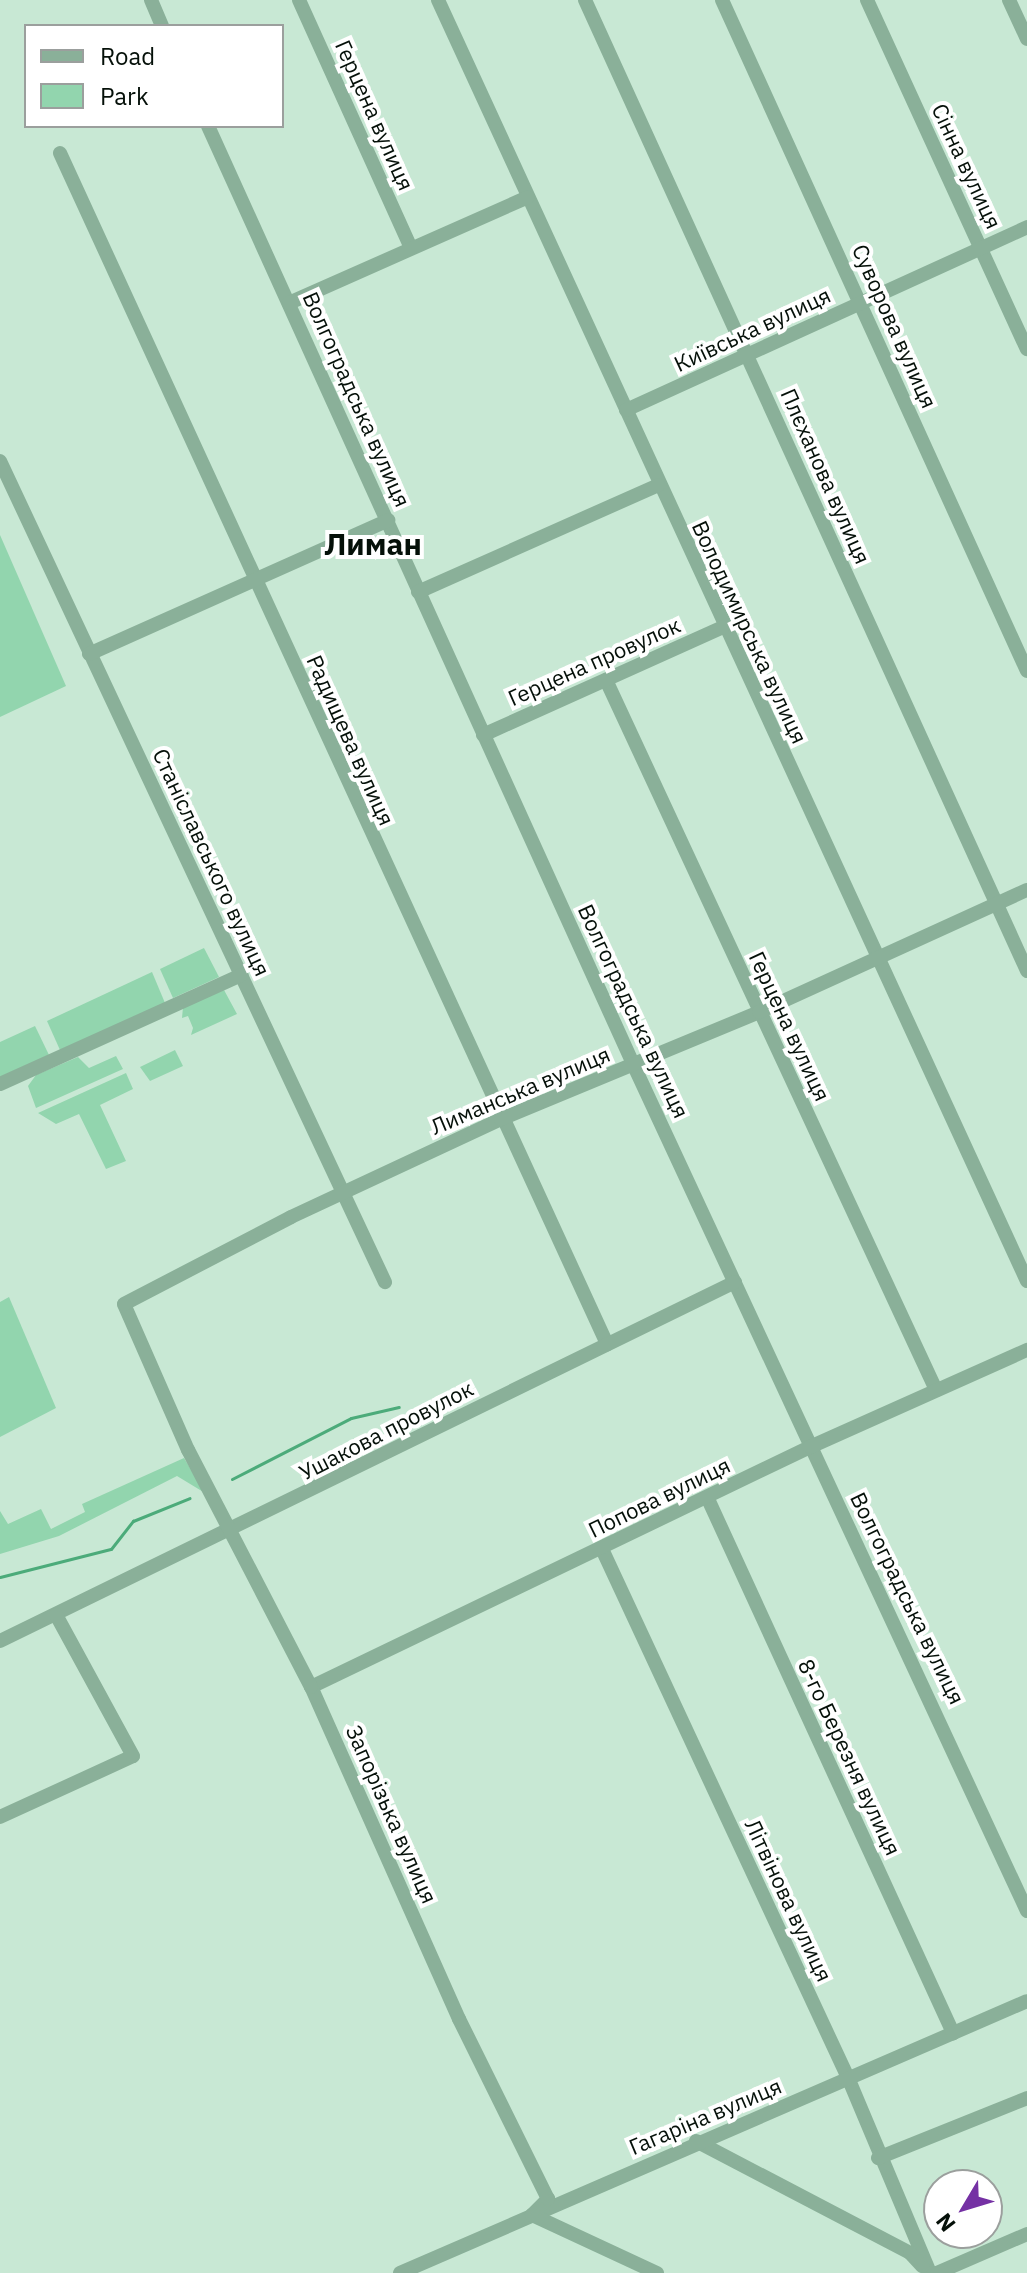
<!DOCTYPE html>
<meta charset="utf-8">
<style>
body{margin:0}
#map{position:relative;width:1027px;height:2273px;overflow:hidden;background:#c8e8d4;font-family:"IBM Plex Sans",sans-serif}
div>[style]{position:absolute}
.green>*{inset:0;background:#92d5ae}
.stream>*{height:3px;margin:-1.5px;padding:0 1.5px;transform-origin:1.5px;border-radius:1.5px;background:#4cab7a}
.minor>*{height:14px;margin:-7px;padding:0 7px;transform-origin:7px;border-radius:7px;background:#8ab099}
span{translate:-50% -50%;white-space:nowrap;text-align:center;line-height:1.15;-webkit-text-stroke:8px #fff;paint-order:stroke}
.street-label{font-size:22px;color:#051009}
.district-label{font-size:30px;color:#051009;font-weight:700}
.legend{position:absolute;left:24px;top:24px;width:260px;height:104px;box-sizing:border-box;background:#fff;border:2px solid #9b9f9d;margin:0;padding:10px 14px;list-style:none;font-size:24px;color:#051009}
.legend li{display:flex;align-items:center;gap:16px;height:40px}
.legend b{width:40px;border:2px solid #9b9f9d}
.north{position:absolute;left:923px;top:2169px;width:80px;height:80px;box-sizing:border-box;background:#fff;border:2px solid #9b9f9d;border-radius:50%;rotate:232deg;font-size:22px;font-weight:700;line-height:32px;text-align:center;color:#051009}
.north::after{content:'';display:block;margin:auto;width:28px;height:36px;background:#7531a4;clip-path:polygon(50% 0,100% 100%,50% 72%,0 100%)}
</style>
<div id="map">
<div class="green">
<i style="clip-path:polygon(0 535px,66px 686px,0 717px)"></i>
<i style="clip-path:polygon(204px 948px,219px 977px,173px 998px,160px 969px)"></i>
<i style="clip-path:polygon(152px 972px,165px 1003px,60px 1050px,47px 1021px)"></i>
<i style="clip-path:polygon(224px 990px,237px 1014px,191px 1035px,193px 1028px,188px 1016px,182px 1018px,183px 1007px)"></i>
<i style="clip-path:polygon(35px 1026px,49px 1055px,0 1077px,0 1042px)"></i>
<i style="clip-path:polygon(175px 1050px,183px 1066px,150px 1081px,140px 1067px)"></i>
<i style="clip-path:polygon(116px 1056px,123px 1069px,36px 1108px,28px 1086px,36px 1075px,78px 1057px,89px 1068px)"></i>
<i style="clip-path:polygon(126px 1073px,133px 1089px,100px 1105px,126px 1161px,106px 1169px,79px 1114px,56px 1124px,38px 1113px)"></i>
<i style="clip-path:polygon(9px 1297px,56px 1408px,0 1437px,0 1302px)"></i>
<i style="clip-path:polygon(184px 1458px,205px 1493px,177px 1476px,59px 1536px,0 1554px,0 1511px,8px 1524px,41px 1509px,51px 1529px,85px 1512px,82px 1504px)"></i>
</div>
<div class="stream">
<i style="left:232px;top:1479px;width:134px;rotate:-27.1deg"></i>
<i style="left:351px;top:1418px;width:49px;rotate:-12.9deg"></i>
<i style="left:0;top:1577px;width:114px;rotate:-14.2deg"></i>
<i style="left:111px;top:1549px;width:36px;rotate:-52deg"></i>
<i style="left:133px;top:1521px;width:61px;rotate:-22deg"></i>
</div>
<div class="minor">
<i style="left:151px;top:0;width:28px;rotate:67deg"></i>
<i style="left:299px;top:0;width:272px;rotate:65.7deg"></i>
<i style="left:438px;top:0;width:1410px;rotate:65.31deg"></i>
<i style="left:585px;top:0;width:1067px;rotate:65.52deg"></i>
<i style="left:722px;top:0;width:737px;rotate:65.56deg"></i>
<i style="left:867px;top:0;width:384px;rotate:65.4deg"></i>
<i style="left:1009px;top:0;width:43px;rotate:65.2deg"></i>
<i style="left:208px;top:126px;width:1032px;rotate:65.62deg"></i>
<i style="left:634px;top:1066px;width:932px;rotate:65.06deg"></i>
<i style="left:60px;top:153px;width:1311px;rotate:65.33deg"></i>
<i style="left:289px;top:303px;width:261px;rotate:-23.9deg"></i>
<i style="left:626px;top:410px;width:441px;rotate:-24.5deg"></i>
<i style="left:0;top:461px;width:907px;rotate:64.88deg"></i>
<i style="left:418px;top:592px;width:263px;rotate:-24deg"></i>
<i style="left:89px;top:654px;width:328px;rotate:-24.1deg"></i>
<i style="left:606px;top:680px;width:783px;rotate:65.07deg"></i>
<i style="left:483px;top:735px;width:263px;rotate:-24.2deg"></i>
<i style="left:0;top:1084px;width:265px;rotate:-24.3deg"></i>
<i style="left:708px;top:1499px;width:588px;rotate:65.35deg"></i>
<i style="left:602px;top:1549px;width:586px;rotate:65.05deg"></i>
<i style="left:849px;top:2080px;width:209px;rotate:67.2deg"></i>
<i style="left:0;top:1641px;width:818px;rotate:-26.03deg"></i>
<i style="left:311px;top:1687px;width:554px;rotate:-25.69deg"></i>
<i style="left:810px;top:1447px;width:238px;rotate:-24.1deg"></i>
<i style="left:0;top:1817px;width:146px;rotate:-24.6deg"></i>
<i style="left:133px;top:1756px;width:161px;rotate:-118.6deg"></i>
<i style="left:696px;top:2141px;width:242px;rotate:27.6deg"></i>
<i style="left:910px;top:2253px;width:18px;rotate:47deg"></i>
<i style="left:878px;top:2158px;width:161px;rotate:-21.9deg"></i>
<i style="left:400px;top:2273px;width:683px;rotate:-23.45deg"></i>
<i style="left:657px;top:2273px;width:138px;rotate:-155.1deg"></i>
<i style="left:532px;top:2215px;width:23px;rotate:-45deg"></i>
<i style="left:548px;top:2199px;width:201px;rotate:-116.3deg"></i>
<i style="left:459px;top:2019px;width:363px;rotate:-114deg"></i>
<i style="left:311px;top:1687px;width:267px;rotate:-117.4deg"></i>
<i style="left:188px;top:1450px;width:159px;rotate:-113.7deg"></i>
<i style="left:124px;top:1304px;width:188px;rotate:-27.5deg"></i>
<i style="left:291px;top:1217px;width:232px;rotate:-25deg"></i>
<i style="left:501px;top:1119px;width:279px;rotate:-22.5deg"></i>
<i style="left:759px;top:1012px;width:294px;rotate:-24.5deg"></i>
<i style="left:937px;top:2273px;width:98px;rotate:-23.4deg"></i>
</div>
<div class="street-label">
<span style="left:375px;top:115px;rotate:66deg">Герцена вулиця</span>
<span style="left:967px;top:166px;rotate:65deg">Сінна вулиця</span>
<span style="left:895px;top:326px;rotate:66deg">Суворова вулиця</span>
<span style="left:752px;top:329px;rotate:-25deg">Київська вулиця</span>
<span style="left:357px;top:399px;rotate:66deg">Волгоградська вулиця</span>
<span style="left:826px;top:476px;rotate:66deg">Плєханова вулиця</span>
<span style="left:750px;top:632px;rotate:65deg">Володимирська вулиця</span>
<span style="left:594px;top:661px;rotate:-24deg">Герцена провулок</span>
<span style="left:351px;top:740px;rotate:66deg">Радищева вулиця</span>
<span style="left:212px;top:862px;rotate:65deg">Станіславського вулиця</span>
<span style="left:634px;top:1011px;rotate:65deg">Волгоградська вулиця</span>
<span style="left:790px;top:1026px;rotate:65deg">Герцена вулиця</span>
<span style="left:520px;top:1090px;rotate:-23deg">Лиманська вулиця</span>
<span style="left:386px;top:1430px;rotate:-27deg">Ушакова провулок</span>
<span style="left:659px;top:1497px;rotate:-26deg">Попова вулиця</span>
<span style="left:908px;top:1598px;rotate:64deg">Волгоградська вулиця</span>
<span style="left:850px;top:1757px;rotate:65deg">8-го Березня вулиця</span>
<span style="left:392px;top:1814px;rotate:66deg">Запорізька вулиця</span>
<span style="left:789px;top:1900px;rotate:65deg">Літвінова вулиця</span>
<span style="left:705px;top:2116px;rotate:-23deg">Гагаріна вулиця</span>
</div>
<div class="district-label">
<span style="left:373px;top:544px">Лиман</span>
</div>
<ul class="legend">
<li><b style="height:10px;background:#8ab099"></b>Road</li>
<li><b style="height:22px;background:#92d5ae"></b>Park</li>
</ul>
<div class="north">N</div>
</div>
